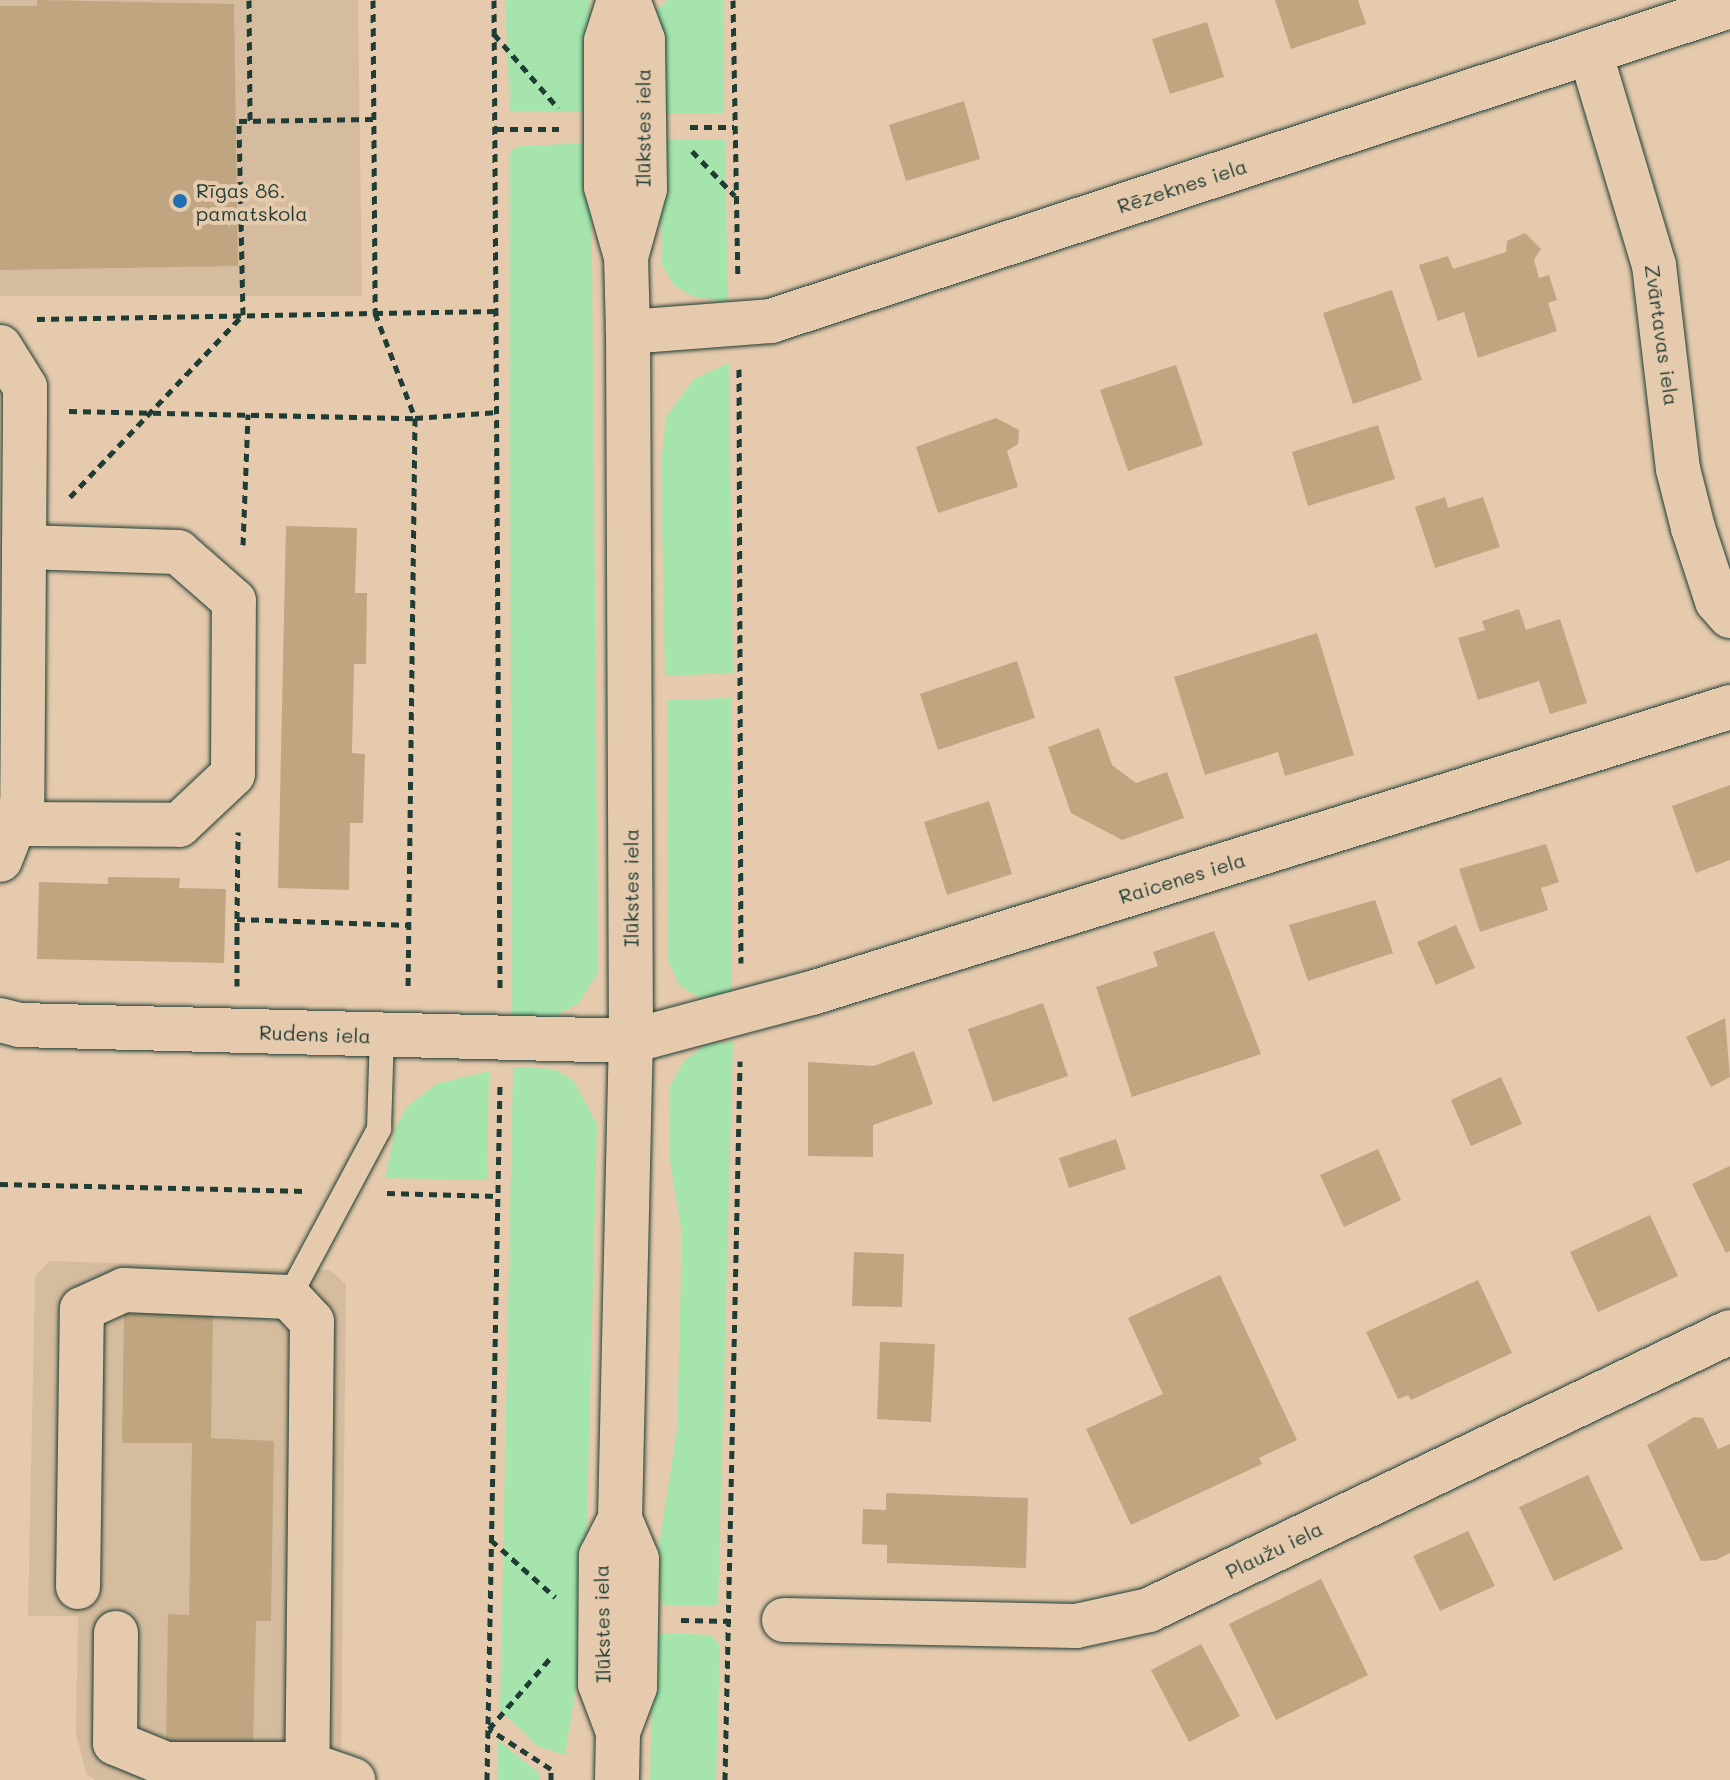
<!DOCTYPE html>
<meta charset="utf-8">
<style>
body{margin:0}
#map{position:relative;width:1730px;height:1780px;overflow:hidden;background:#e6caad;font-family:Mali,sans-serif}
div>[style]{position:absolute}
.built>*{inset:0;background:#d6bc9e}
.green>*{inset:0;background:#a5e4ac}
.building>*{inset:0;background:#bfa680}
.path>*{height:5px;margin-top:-2.5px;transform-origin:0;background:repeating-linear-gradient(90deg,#1f3d34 0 8px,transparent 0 14px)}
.roads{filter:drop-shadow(0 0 2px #1f3d34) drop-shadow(0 0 2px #1f3d34)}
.service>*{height:24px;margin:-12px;padding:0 12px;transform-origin:12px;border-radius:12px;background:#e6caad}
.minor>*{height:44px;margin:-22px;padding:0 22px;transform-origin:22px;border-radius:22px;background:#e6caad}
.tertiary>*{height:44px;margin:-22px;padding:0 22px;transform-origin:22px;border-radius:22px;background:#e6caad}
.dots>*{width:22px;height:22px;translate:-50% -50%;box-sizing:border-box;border:4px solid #e6caad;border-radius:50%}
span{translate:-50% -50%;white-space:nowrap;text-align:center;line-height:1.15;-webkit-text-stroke:8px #e6caad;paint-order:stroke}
.street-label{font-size:20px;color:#1f3d34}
.poi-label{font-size:20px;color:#1f3d34}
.left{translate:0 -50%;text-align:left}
</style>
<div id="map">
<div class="built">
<i style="clip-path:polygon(0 0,358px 0,362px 296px,0 296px)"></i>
<i style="clip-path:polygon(50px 1261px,329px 1270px,346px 1284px,341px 1780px,95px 1780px,86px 1773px,76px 1734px,78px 1616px,28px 1616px,35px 1276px)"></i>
</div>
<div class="green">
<i style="clip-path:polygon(505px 0,590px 0,590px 112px,510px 111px)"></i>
<i style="clip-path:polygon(667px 0,723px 0,724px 113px,658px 114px,658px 9px)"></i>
<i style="clip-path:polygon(658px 139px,725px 139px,728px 302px,691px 296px,674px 285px,662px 265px)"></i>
<i style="clip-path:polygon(591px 143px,598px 972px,579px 1003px,553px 1017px,512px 1017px,509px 152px,519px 146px)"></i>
<i style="clip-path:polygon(729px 363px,733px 673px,665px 676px,661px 464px,666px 417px,694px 379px)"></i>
<i style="clip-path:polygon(731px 698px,732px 998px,700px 998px,679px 985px,667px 959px,667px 700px)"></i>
<i style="clip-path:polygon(733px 1042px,718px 1605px,663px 1605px,654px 1576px,677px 1430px,682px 1235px,670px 1161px,669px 1088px,684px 1061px,707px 1044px)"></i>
<i style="clip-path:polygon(513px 1067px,554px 1069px,573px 1080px,597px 1124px,584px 1639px,565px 1755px,537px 1746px,500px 1710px)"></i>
<i style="clip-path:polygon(489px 1071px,487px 1180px,385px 1178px,396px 1127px,407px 1107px,436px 1084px)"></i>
<i style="clip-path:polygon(663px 1633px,711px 1635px,720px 1646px,716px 1780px,650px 1780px,653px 1639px)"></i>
<i style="clip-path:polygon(498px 1740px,540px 1774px,540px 1780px,497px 1780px)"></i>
</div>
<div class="building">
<i style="clip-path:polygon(37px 0,234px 4px,238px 266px,0 270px,0 6px,37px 6px)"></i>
<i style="clip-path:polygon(1275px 0,1358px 0,1366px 24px,1291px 49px)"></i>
<i style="clip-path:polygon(1207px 22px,1224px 77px,1170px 94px,1152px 39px)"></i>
<i style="clip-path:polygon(964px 101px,980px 159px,906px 181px,889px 125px)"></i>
<i style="clip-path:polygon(1525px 233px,1541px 249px,1534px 260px,1539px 278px,1549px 275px,1557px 300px,1548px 303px,1557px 331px,1478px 358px,1464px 312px,1438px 321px,1419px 265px,1448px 256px,1453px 269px,1506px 252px,1507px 241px)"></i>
<i style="clip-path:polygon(1392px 290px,1422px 380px,1353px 404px,1323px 313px)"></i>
<i style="clip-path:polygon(1176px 365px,1203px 445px,1128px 471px,1100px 390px)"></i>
<i style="clip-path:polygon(996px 418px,1019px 430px,1018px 444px,1007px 451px,1018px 487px,938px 513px,916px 447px)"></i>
<i style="clip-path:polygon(1378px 425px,1395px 479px,1308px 506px,1292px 452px)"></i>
<i style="clip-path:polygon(1445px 497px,1448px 508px,1483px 497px,1500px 547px,1435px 568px,1415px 507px)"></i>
<i style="clip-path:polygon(286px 526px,357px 528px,355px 593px,367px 593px,366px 664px,354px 664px,352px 753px,365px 754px,363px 823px,350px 823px,349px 890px,278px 888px)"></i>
<i style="clip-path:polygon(1519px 609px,1526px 630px,1560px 619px,1587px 703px,1550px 714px,1539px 681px,1478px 700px,1458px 638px,1485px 630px,1482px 621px)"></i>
<i style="clip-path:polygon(1317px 633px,1354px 755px,1285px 776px,1278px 752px,1205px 775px,1174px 677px)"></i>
<i style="clip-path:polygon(1017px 661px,1035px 718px,938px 750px,920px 694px)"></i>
<i style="clip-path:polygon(1099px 728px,1112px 765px,1136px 783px,1167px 772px,1184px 818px,1122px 840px,1071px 813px,1048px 747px)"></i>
<i style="clip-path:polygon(1730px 785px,1730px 860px,1696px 873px,1672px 806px)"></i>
<i style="clip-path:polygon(989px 801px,1012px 874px,947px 895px,924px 822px)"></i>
<i style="clip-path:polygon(1546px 844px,1559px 882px,1541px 888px,1548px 910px,1480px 932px,1459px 869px)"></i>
<i style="clip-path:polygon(108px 877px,180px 878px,179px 888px,226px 889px,224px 963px,37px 959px,39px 882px,108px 884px)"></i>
<i style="clip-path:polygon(1375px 900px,1393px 953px,1308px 981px,1289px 925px)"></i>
<i style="clip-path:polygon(1456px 925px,1475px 968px,1436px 985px,1417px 942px)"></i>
<i style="clip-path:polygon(1214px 931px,1261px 1054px,1132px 1097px,1096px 987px,1158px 966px,1153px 952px)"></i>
<i style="clip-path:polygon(1043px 1003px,1068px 1076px,993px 1102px,968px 1029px)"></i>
<i style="clip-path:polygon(1725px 1018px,1730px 1077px,1711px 1087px,1686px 1037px)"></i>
<i style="clip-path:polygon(914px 1051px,933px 1104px,873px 1125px,873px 1157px,808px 1156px,808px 1062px,874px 1066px)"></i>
<i style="clip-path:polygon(1501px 1077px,1522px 1124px,1471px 1146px,1451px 1100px)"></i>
<i style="clip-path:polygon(1116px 1139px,1126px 1169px,1069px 1188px,1059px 1158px)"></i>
<i style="clip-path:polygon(1378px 1149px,1401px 1200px,1344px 1227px,1320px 1175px)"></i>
<i style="clip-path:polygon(1730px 1166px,1730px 1251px,1726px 1253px,1692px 1184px)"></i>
<i style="clip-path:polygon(1650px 1215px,1678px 1276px,1598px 1312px,1570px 1252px)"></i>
<i style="clip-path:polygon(854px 1252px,904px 1254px,902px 1307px,852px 1306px)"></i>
<i style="clip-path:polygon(1220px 1275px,1297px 1440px,1259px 1458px,1262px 1464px,1131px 1525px,1086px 1429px,1163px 1394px,1128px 1318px)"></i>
<i style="clip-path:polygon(1478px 1280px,1512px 1353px,1411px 1400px,1408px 1395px,1398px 1399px,1366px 1332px)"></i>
<i style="clip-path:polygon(124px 1311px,213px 1312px,211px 1438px,274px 1441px,271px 1621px,256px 1621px,253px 1747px,166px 1746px,168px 1614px,189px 1615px,192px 1443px,122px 1443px)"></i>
<i style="clip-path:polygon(880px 1342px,935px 1344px,931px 1422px,877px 1419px)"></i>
<i style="clip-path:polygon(1694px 1417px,1703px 1418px,1718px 1449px,1730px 1444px,1730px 1553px,1716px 1560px,1701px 1561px,1647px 1445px)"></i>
<i style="clip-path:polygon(1588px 1475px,1623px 1549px,1554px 1581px,1519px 1507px)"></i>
<i style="clip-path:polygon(886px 1493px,1028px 1498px,1026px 1568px,887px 1563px,887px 1545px,862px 1544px,863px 1509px,886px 1510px)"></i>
<i style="clip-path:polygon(1468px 1531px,1495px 1586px,1440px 1611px,1413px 1556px)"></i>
<i style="clip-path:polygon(1321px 1579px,1368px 1675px,1276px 1720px,1229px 1624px)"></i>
<i style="clip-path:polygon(1201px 1644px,1240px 1716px,1189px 1742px,1151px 1670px)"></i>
</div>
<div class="path">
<i style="left:249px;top:0;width:122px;rotate:89.5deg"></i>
<i style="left:373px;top:0;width:313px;rotate:89.6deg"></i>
<i style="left:375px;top:313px;width:123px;rotate:-0.9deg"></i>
<i style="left:494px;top:0;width:991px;rotate:89.65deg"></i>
<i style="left:733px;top:0;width:279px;rotate:89deg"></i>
<i style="left:494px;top:34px;width:98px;rotate:49.1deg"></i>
<i style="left:690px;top:127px;width:44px"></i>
<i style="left:496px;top:129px;width:63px"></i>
<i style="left:692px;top:151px;width:62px;rotate:46.3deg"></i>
<i style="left:37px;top:319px;width:338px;rotate:-1deg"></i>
<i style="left:375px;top:313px;width:112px;rotate:69.1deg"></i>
<i style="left:415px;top:418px;width:83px;rotate:-4.1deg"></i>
<i style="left:739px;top:369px;width:594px;rotate:89.81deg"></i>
<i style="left:69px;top:411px;width:346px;rotate:1.2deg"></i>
<i style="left:415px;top:418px;width:572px;rotate:90.7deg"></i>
<i style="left:70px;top:497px;width:251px;rotate:-46.5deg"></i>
<i style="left:243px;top:315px;width:194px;rotate:-91.2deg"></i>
<i style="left:239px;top:121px;width:135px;rotate:-0.8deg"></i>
<i style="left:243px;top:545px;width:131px;rotate:-87.8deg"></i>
<i style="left:237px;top:919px;width:87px;rotate:-89.3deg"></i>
<i style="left:237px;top:986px;width:67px;rotate:-90deg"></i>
<i style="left:237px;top:919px;width:172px;rotate:2deg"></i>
<i style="left:0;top:1184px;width:306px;rotate:1.3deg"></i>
<i style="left:387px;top:1193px;width:111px;rotate:1.5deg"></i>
<i style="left:491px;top:1540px;width:86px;rotate:41.7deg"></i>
<i style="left:681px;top:1620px;width:50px;rotate:1.1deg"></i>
<i style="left:487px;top:1780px;width:699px;rotate:-88.93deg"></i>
<i style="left:551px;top:1780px;width:11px;rotate:-90deg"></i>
<i style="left:551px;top:1769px;width:74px;rotate:-147.2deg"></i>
<i style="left:489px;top:1729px;width:96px;rotate:-49.2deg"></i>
<i style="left:725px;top:1780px;width:719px;rotate:-88.8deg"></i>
</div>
<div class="roads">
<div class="service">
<i style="left:289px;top:1297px;width:191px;rotate:-61.8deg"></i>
<i style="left:379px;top:1129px;width:93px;rotate:-88.2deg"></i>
</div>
<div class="minor">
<i style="left:1590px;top:52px;width:222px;rotate:73.3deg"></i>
<i style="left:1654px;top:265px;width:205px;rotate:83.3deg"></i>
<i style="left:1678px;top:469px;width:61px;rotate:75.7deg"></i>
<i style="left:1693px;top:528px;width:77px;rotate:71.8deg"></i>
<i style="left:1717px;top:601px;width:20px;rotate:49deg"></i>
<i style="left:628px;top:332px;width:143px;rotate:-4.4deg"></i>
<i style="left:771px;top:321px;width:1009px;rotate:-18.18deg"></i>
<i style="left:0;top:347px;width:47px;rotate:58deg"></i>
<i style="left:25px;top:387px;width:23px;rotate:90deg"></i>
<i style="left:25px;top:410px;width:394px;rotate:90.4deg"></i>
<i style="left:22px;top:804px;width:60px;rotate:111.4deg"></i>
<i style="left:14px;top:824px;width:165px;rotate:0.3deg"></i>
<i style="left:179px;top:825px;width:74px;rotate:-43.4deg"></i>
<i style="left:233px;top:774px;width:173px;rotate:-89.7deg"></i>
<i style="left:234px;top:601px;width:74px;rotate:-138.8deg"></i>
<i style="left:178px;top:552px;width:154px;rotate:-178.1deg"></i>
<i style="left:0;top:1020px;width:21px;rotate:14deg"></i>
<i style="left:20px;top:1025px;width:611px;rotate:1.5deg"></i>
<i style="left:631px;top:1041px;width:187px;rotate:-14.9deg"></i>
<i style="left:812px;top:993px;width:962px;rotate:-17.3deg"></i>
<i style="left:78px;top:1587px;width:278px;rotate:-89.2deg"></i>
<i style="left:82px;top:1309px;width:46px;rotate:-24.3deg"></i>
<i style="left:124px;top:1290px;width:165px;rotate:2.4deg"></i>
<i style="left:289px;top:1297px;width:34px;rotate:47deg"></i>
<i style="left:312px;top:1322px;width:442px;rotate:90.6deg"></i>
<i style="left:307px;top:1764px;width:49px;rotate:19.2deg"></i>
<i style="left:784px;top:1620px;width:292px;rotate:1.2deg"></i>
<i style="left:1076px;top:1626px;width:75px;rotate:-12.4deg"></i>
<i style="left:1149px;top:1610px;width:644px;rotate:-25.57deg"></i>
<i style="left:116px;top:1633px;width:110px;rotate:90.5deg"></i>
<i style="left:115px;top:1743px;width:55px;rotate:22.4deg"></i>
<i style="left:166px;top:1764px;width:141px"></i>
</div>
<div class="tertiary">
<i style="left:626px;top:257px;width:71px;rotate:-74.4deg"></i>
<i style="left:645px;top:189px;width:149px;rotate:-90.8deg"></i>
<i style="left:643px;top:40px;width:43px;rotate:-110.6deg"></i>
<i style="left:618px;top:1732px;width:51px;rotate:-110.6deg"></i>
<i style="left:600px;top:1684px;width:128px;rotate:-89.6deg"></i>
<i style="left:601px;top:1556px;width:42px;rotate:-62.8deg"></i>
<i style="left:617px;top:1780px;width:48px;rotate:-88.8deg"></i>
<i style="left:618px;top:1732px;width:48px;rotate:-69.3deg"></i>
<i style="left:635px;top:1687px;width:128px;rotate:-89.1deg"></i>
<i style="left:637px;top:1559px;width:43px;rotate:-113deg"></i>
<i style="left:620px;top:1519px;width:478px;rotate:-88.7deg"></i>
<i style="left:631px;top:1041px;width:709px;rotate:-90.24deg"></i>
<i style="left:628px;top:332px;width:75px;rotate:-91.5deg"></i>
<i style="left:626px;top:257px;width:73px;rotate:-105.9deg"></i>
<i style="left:606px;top:187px;width:146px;rotate:-90deg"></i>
<i style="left:606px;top:41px;width:43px;rotate:-72.4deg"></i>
</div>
</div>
<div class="dots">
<i style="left:180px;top:201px;background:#1f6fb2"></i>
</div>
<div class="street-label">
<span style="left:643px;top:128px;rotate:-90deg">Ilūkstes iela</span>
<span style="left:1182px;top:186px;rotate:-18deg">Rēzeknes iela</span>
<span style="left:1662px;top:335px;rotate:82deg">Zvārtavas iela</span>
<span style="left:1182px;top:878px;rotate:-17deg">Raicenes iela</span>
<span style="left:631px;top:888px;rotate:-90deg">Ilūkstes iela</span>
<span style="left:315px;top:1034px;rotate:2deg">Rudens iela</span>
<span style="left:1274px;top:1550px;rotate:-26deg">Plaužu iela</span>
<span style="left:602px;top:1624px;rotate:-91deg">Ilūkstes iela</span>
</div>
<div class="poi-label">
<span class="left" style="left:196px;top:202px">Rīgas 86.<br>pamatskola</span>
</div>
</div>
